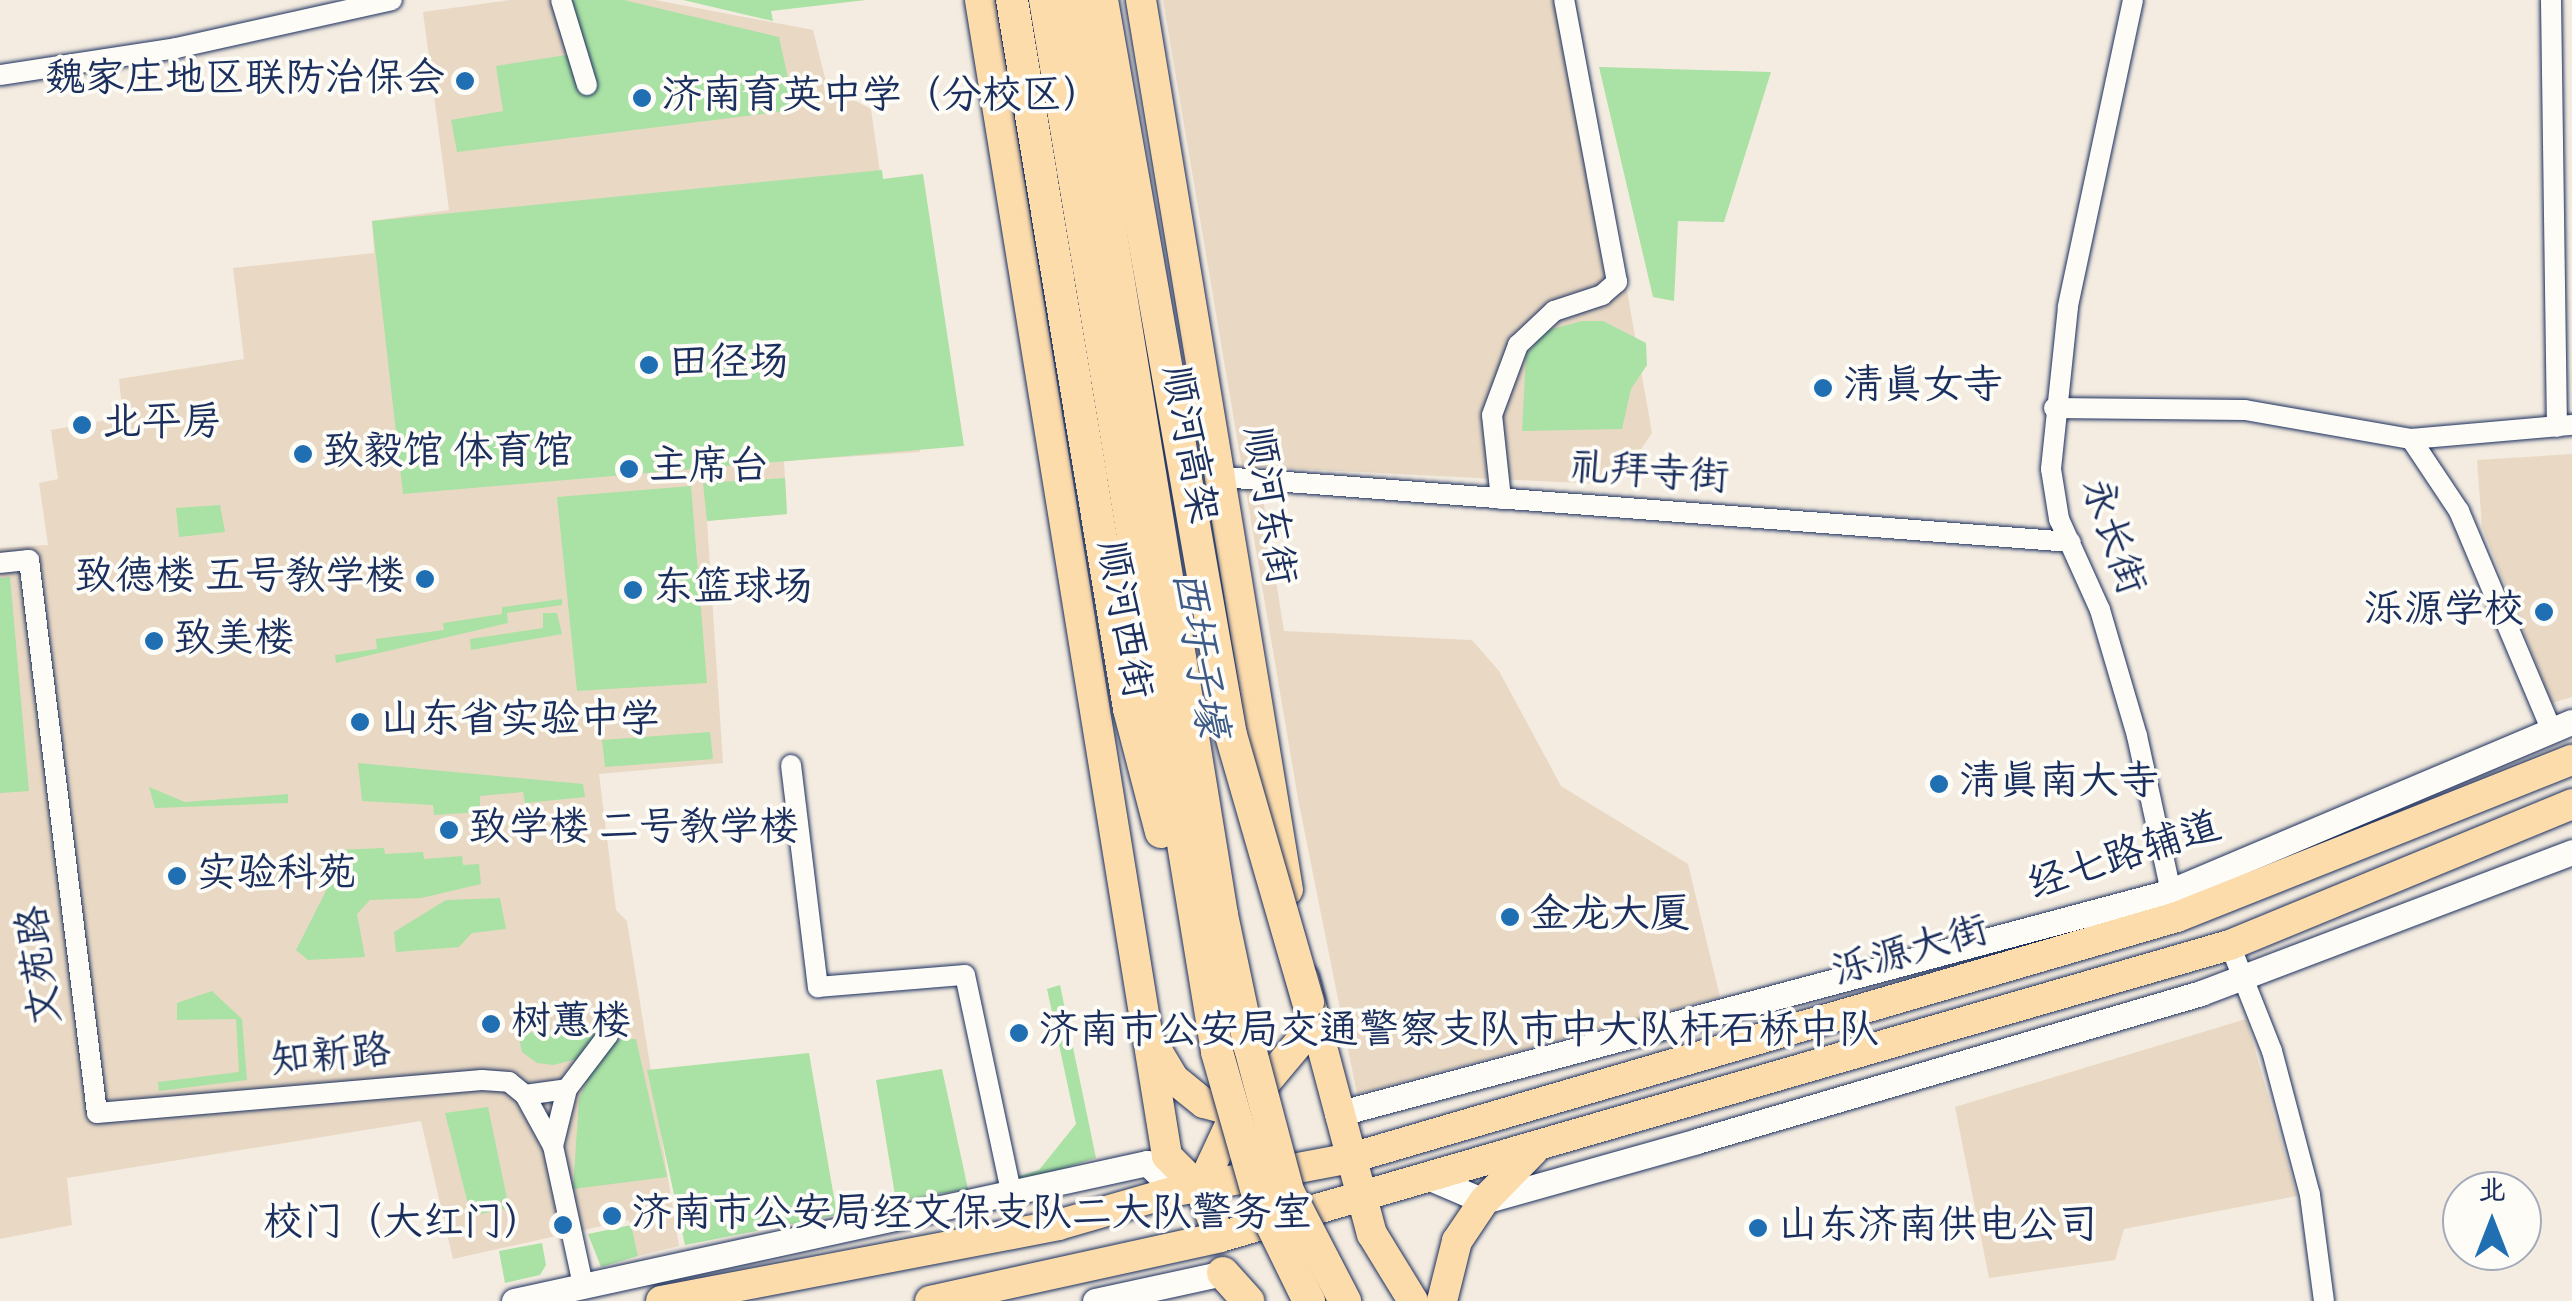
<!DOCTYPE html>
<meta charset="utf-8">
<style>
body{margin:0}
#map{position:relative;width:2572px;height:1301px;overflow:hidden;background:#f4ece0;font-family:"Indie Flower","LXGW WenKai TC",sans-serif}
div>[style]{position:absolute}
.built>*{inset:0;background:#e9d9c4}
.green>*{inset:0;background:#aae1a4}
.roads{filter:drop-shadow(0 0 2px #1b2f5e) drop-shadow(0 0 2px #1b2f5e)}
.minor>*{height:20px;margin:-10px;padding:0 10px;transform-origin:10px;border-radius:10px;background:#fdfcf7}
.tertiary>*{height:25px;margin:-12.5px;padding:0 12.5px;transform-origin:12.5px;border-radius:12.5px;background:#fdfcf7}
.primary>*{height:30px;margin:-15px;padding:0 15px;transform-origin:15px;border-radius:15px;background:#fddcac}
.trunk>*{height:32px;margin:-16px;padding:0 16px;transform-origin:16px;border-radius:16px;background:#fddcac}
.bridges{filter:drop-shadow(0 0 2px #1b2f5e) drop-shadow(0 0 2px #1b2f5e)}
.trunk-bridge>*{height:32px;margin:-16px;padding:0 16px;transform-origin:16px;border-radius:16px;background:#fddcac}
.dots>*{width:28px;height:28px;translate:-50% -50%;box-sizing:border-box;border:5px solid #fdfcf7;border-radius:50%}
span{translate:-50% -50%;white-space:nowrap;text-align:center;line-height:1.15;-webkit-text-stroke:8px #fdfcf7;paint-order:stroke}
.poi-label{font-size:40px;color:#1b2f5e}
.right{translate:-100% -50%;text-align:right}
.left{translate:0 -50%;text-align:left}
.street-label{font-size:40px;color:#1b2f5e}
.water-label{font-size:42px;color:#3e5b88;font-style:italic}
.north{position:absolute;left:2442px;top:1171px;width:100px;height:100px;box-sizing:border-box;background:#fdfcf7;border:2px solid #a3aaba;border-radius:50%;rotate:0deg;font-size:28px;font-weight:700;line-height:40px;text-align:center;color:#1b2f5e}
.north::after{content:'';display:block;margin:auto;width:35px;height:45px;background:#1f6fb2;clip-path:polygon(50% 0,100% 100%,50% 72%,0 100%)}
</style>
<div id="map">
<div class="built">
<i style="clip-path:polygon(510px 0,655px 0,813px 30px,827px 86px,871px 109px,920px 452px,784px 461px,787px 514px,707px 521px,723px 763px,599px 774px,616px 910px,627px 921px,679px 1246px,638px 1256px,629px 1220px,453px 1259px,421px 1121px,67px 1178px,72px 1225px,0 1239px,0 548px,48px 545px,39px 483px,58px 479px,51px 430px,123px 417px,119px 379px,244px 359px,233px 268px,374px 253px,372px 221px,449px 210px,423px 12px)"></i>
<i style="clip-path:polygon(1163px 0,1576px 0,1652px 433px,1617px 485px,1258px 467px,1284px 631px,1472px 640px,1499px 671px,1561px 786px,1688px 864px,1720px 997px,1357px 1094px,1298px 799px)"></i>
<i style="clip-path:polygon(2572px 454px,2572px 697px,2552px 703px,2482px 527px,2477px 460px)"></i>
<i style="clip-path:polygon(2246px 1019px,2297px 1196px,2124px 1229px,2115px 1260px,1989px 1278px,1955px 1107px)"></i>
</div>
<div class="green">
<i style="clip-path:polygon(576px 0,624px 0,779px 37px,795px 110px,457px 152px,451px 120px,503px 111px,496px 66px,579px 53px,563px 2px)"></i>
<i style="clip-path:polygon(683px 0,866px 0,771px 11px,773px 21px)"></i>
<i style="clip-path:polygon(1599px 67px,1771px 72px,1724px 222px,1678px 221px,1674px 301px,1653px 297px)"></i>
<i style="clip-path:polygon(882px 170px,883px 179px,923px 174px,964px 446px,403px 494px,372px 221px)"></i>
<i style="clip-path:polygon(1582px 321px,1603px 321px,1646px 343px,1647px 365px,1631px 389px,1622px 429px,1522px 431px,1526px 355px,1545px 331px)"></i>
<i style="clip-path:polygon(785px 478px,787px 514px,707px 521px,703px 483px)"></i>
<i style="clip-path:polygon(691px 486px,707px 683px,577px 691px,557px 497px)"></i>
<i style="clip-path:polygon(220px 505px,225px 532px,179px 537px,176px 508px)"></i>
<i style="clip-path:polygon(10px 577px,29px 791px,0 793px,0 578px)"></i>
<i style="clip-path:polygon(562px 599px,562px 605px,507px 613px,508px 623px,336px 663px,335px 655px,377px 649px,376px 639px,444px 630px,443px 623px,502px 614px,502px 607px)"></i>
<i style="clip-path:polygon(543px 613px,557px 613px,562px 634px,471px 650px,470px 639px,543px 628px)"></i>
<i style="clip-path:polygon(710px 732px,713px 759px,605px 767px,602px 740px)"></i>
<i style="clip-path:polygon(358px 763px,583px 784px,585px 797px,525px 803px,523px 792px,480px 796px,480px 812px,434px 815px,433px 805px,362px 801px)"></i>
<i style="clip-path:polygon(149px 787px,185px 802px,288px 794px,288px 803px,155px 808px)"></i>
<i style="clip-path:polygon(384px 848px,385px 854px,423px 852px,424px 859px,462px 856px,463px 865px,479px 864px,481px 884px,421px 898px,370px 900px,357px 914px,365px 957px,308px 960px,296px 950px,330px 883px,343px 871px,335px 850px)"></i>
<i style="clip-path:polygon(446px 900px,500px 898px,506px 929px,472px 933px,459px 947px,396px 952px,394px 932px)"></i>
<i style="clip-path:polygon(1060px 985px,1096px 1158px,1020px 1182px,1019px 1176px,1039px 1170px,1076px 1124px,1047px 989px)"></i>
<i style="clip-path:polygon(212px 991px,242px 1019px,247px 1080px,159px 1091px,158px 1082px,239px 1072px,236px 1019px,177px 1020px,177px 1003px)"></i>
<i style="clip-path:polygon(596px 1026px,592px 1044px,577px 1059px,553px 1065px,537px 1063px,522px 1052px,518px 1034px)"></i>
<i style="clip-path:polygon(636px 1039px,667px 1177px,573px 1189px,579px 1099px,589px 1076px,611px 1040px)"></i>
<i style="clip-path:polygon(809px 1053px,837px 1215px,685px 1245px,647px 1070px)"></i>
<i style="clip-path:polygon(942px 1069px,968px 1189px,896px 1201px,876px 1080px)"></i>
<i style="clip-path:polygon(488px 1107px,509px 1208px,471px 1216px,445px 1113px)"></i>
<i style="clip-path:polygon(631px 1225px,638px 1256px,601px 1267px,588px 1234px)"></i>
<i style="clip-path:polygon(542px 1243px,546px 1265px,540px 1275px,505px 1283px,499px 1251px)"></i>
</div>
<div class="roads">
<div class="minor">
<i style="left:561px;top:0;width:89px;rotate:73deg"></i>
<i style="left:2133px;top:0;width:314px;rotate:102deg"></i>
<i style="left:2068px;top:307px;width:163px;rotate:96deg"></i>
<i style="left:2051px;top:469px;width:51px;rotate:80.9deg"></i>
<i style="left:2059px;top:519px;width:100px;rotate:65.7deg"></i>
<i style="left:2100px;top:610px;width:131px;rotate:73.6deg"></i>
<i style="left:2137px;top:736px;width:174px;rotate:77.7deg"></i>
<i style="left:2551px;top:0;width:427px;rotate:89.2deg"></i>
<i style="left:0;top:75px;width:178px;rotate:-8.7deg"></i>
<i style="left:176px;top:48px;width:221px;rotate:-12.5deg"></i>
<i style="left:2054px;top:408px;width:191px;rotate:0.6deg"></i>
<i style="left:2245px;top:410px;width:169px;rotate:9.9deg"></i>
<i style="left:2411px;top:439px;width:162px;rotate:-5deg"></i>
<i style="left:2411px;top:439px;width:87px;rotate:56.3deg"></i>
<i style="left:2459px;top:511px;width:237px;rotate:67.1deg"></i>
<i style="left:1222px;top:477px;width:851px;rotate:4.38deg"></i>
<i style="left:1501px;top:499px;width:84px;rotate:-96.1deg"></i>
<i style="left:1492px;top:415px;width:75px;rotate:-69.6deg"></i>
<i style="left:1518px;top:345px;width:50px;rotate:-43.4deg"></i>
<i style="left:1554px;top:311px;width:51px;rotate:-18.4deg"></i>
<i style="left:1602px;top:295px;width:20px;rotate:-41deg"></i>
<i style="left:1617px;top:282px;width:287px;rotate:-100.6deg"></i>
<i style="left:0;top:563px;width:29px;rotate:-6deg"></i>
<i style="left:29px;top:560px;width:557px;rotate:82.99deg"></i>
<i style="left:97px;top:1113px;width:386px;rotate:-4.9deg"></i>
<i style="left:482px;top:1080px;width:27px;rotate:4deg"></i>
<i style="left:509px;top:1082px;width:21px;rotate:39deg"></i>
<i style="left:525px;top:1095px;width:42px;rotate:-8.1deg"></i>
<i style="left:791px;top:765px;width:224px;rotate:83.1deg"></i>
<i style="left:818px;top:987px;width:147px;rotate:-4.7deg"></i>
<i style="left:965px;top:975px;width:222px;rotate:78deg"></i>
<i style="left:2230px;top:945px;width:114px;rotate:68.4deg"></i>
<i style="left:2272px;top:1051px;width:149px;rotate:75.2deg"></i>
<i style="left:2310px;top:1195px;width:107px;rotate:82.5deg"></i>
<i style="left:525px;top:1095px;width:58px;rotate:61.2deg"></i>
<i style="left:553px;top:1146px;width:142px;rotate:77.8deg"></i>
<i style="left:553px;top:1146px;width:59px;rotate:-76.2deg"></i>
<i style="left:567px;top:1089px;width:68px;rotate:-52.8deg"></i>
<i style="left:608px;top:1035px;width:11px;rotate:-95deg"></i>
</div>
<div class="tertiary">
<i style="left:1337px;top:1114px;width:861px;rotate:-14.94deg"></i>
<i style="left:2169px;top:892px;width:437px;rotate:-22.9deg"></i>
<i style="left:1430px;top:1178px;width:59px;rotate:23.1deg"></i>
<i style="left:1484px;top:1201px;width:221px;rotate:-15.7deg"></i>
<i style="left:1697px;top:1141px;width:525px;rotate:-16.36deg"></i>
<i style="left:2201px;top:993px;width:397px;rotate:-20.8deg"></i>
<i style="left:514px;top:1301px;width:648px;rotate:-12.3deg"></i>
<i style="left:1147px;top:1163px;width:40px;rotate:44deg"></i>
<i style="left:1095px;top:1301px;width:131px;rotate:-12.3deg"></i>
</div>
<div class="primary">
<i style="left:980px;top:0;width:1171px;rotate:80.81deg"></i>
<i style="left:1167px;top:1156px;width:47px;rotate:45deg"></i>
<i style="left:1200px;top:1189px;width:52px;rotate:67.4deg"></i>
<i style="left:1141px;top:0;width:902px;rotate:80.62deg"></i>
<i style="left:1304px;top:979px;width:264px;rotate:75.1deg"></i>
<i style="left:1372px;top:1234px;width:79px;rotate:58.5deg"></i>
<i style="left:1156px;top:1049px;width:35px;rotate:59deg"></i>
<i style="left:1174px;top:1079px;width:38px;rotate:39deg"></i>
<i style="left:1204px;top:1103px;width:38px;rotate:15deg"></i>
<i style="left:1200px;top:1189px;width:71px;rotate:-64.9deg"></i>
<i style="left:1230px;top:1125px;width:131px;rotate:-50deg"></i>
<i style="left:661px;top:1301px;width:404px;rotate:-10.8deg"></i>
<i style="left:1058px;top:1225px;width:123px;rotate:-16.1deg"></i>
<i style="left:1176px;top:1191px;width:178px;rotate:-10.7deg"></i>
<i style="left:1351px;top:1158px;width:860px;rotate:-16.27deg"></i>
<i style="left:2177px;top:917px;width:425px;rotate:-21.7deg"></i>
<i style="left:930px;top:1301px;width:297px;rotate:-12.4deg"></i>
<i style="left:1220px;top:1237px;width:1051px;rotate:-16.13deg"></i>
<i style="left:2230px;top:945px;width:370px;rotate:-22.4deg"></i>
<i style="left:1442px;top:1301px;width:62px;rotate:-76deg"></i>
<i style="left:1457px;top:1241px;width:48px;rotate:-56deg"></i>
<i style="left:1484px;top:1201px;width:71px;rotate:-45.6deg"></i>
</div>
<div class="trunk">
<i style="left:1223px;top:1273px;width:38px;rotate:48deg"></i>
</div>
</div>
<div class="bridges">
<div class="trunk-bridge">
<i style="left:1012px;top:0;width:719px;rotate:80.63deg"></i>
<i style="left:1129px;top:709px;width:127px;rotate:75.4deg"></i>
<i style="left:1045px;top:0;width:1066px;rotate:80.71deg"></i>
<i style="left:1217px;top:1052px;width:153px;rotate:74.1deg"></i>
<i style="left:1259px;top:1199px;width:114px;rotate:63.9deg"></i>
<i style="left:1073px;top:0;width:927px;rotate:80.75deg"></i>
<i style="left:1222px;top:915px;width:136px;rotate:78.1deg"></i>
<i style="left:1250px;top:1048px;width:148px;rotate:75.1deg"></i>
<i style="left:1288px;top:1191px;width:124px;rotate:62.6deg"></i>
<i style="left:1102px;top:0;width:746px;rotate:80.05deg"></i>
<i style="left:1231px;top:735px;width:278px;rotate:73.9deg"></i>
</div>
</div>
<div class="dots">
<i style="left:465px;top:81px;background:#1f6fb2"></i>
<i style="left:642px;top:98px;background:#1f6fb2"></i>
<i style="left:649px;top:365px;background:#1f6fb2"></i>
<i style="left:1823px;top:388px;background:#1f6fb2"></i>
<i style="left:82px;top:425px;background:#1f6fb2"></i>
<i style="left:303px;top:454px;background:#1f6fb2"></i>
<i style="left:629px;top:469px;background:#1f6fb2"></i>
<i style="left:425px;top:579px;background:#1f6fb2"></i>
<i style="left:633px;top:590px;background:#1f6fb2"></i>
<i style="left:2544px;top:612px;background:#1f6fb2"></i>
<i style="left:154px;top:641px;background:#1f6fb2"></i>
<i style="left:360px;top:722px;background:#1f6fb2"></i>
<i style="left:1939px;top:784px;background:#1f6fb2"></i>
<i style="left:449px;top:830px;background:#1f6fb2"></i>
<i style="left:177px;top:876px;background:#1f6fb2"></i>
<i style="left:1510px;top:917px;background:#1f6fb2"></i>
<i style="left:491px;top:1024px;background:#1f6fb2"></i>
<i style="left:1019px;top:1033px;background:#1f6fb2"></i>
<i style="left:612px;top:1216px;background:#1f6fb2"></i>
<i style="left:563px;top:1225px;background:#1f6fb2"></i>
<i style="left:1758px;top:1228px;background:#1f6fb2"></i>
</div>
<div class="poi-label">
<span class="right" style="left:445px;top:81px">魏家庄地区联防治保会</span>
<span class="left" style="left:662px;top:98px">济南育英中学（分校区）</span>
<span class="left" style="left:669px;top:365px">田径场</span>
<span class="left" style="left:1843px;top:388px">清真女寺</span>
<span class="left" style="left:102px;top:425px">北平房</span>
<span class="left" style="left:323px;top:454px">致毅馆 体育馆</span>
<span class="left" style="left:649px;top:469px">主席台</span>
<span class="right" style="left:405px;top:579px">致德楼 五号教学楼</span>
<span class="left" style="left:653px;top:590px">东篮球场</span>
<span class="right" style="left:2524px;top:612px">泺源学校</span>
<span class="left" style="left:174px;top:641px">致美楼</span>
<span class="left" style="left:380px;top:722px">山东省实验中学</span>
<span class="left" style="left:1959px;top:784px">清真南大寺</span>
<span class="left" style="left:469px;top:830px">致学楼 二号教学楼</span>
<span class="left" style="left:197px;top:876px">实验科苑</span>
<span class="left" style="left:1530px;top:917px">金龙大厦</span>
<span class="left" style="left:511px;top:1024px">树蕙楼</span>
<span class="left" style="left:1039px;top:1033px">济南市公安局交通警察支队市中大队杆石桥中队</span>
<span class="left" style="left:632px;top:1216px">济南市公安局经文保支队二大队警务室</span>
<span class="right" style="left:543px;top:1225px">校门（大红门）</span>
<span class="left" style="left:1778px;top:1228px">山东济南供电公司</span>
</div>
<div class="street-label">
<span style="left:1187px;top:445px;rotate:80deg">顺河高架</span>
<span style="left:1649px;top:475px;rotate:4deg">礼拜寺街</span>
<span style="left:1267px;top:506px;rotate:81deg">顺河东街</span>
<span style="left:2111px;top:537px;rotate:71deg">永长街</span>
<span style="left:1122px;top:620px;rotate:80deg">顺河西街</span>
<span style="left:2125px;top:858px;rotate:-18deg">经七路辅道</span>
<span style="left:1911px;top:953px;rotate:-16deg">泺源大街</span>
<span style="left:42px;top:965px;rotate:-97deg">文苑路</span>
<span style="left:331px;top:1058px;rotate:-5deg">知新路</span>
</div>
<div class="water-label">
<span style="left:1197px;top:654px;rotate:81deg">西圩子壕</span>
</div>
<div class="north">北</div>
</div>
